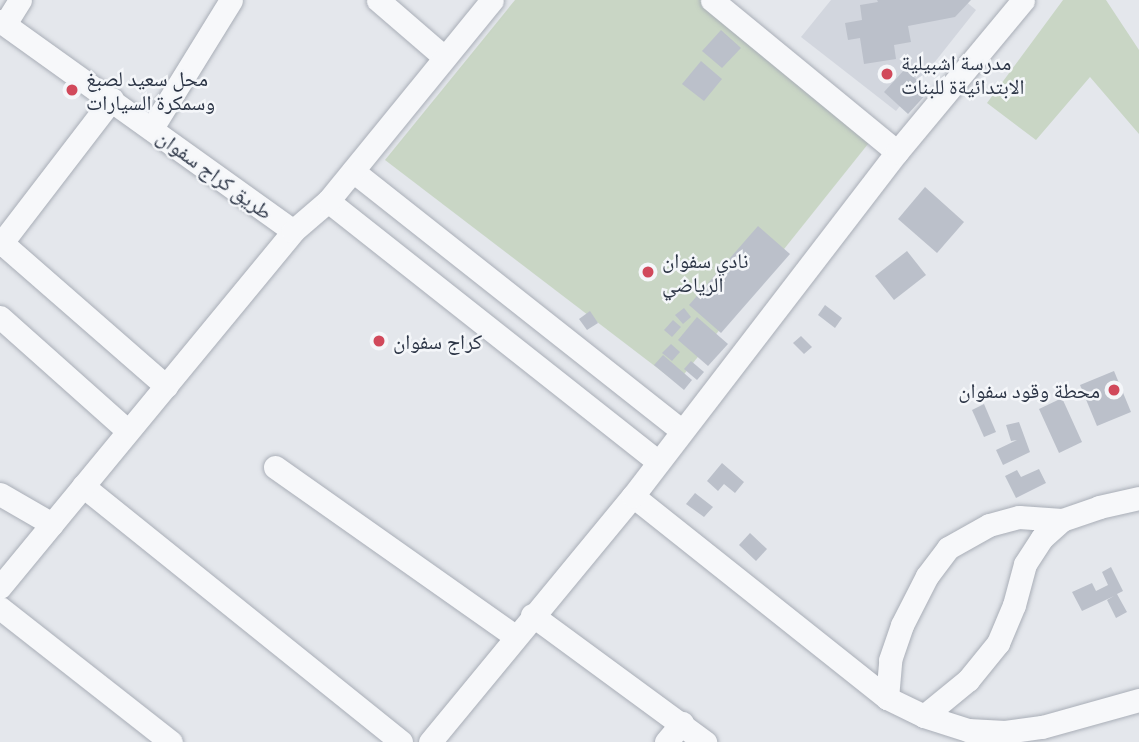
<!DOCTYPE html>
<meta charset="utf-8">
<style>
body{margin:0}
#map{position:relative;width:1139px;height:742px;overflow:hidden;background:#e4e7ec;font-family:"Titillium Web","Noto Naskh Arabic",sans-serif}
div>[style]{position:absolute}
.built>*{inset:0;background:#d2d6de}
.green>*{inset:0;background:#c9d6c5}
.building>*{inset:0;background:#bbc0ca}
.roads{filter:drop-shadow(0 0 2px #a9aeb7) drop-shadow(0 0 2px #a9aeb7)}
.minor>*{height:23px;margin:-11.5px;padding:0 11.5px;transform-origin:11.5px;border-radius:11.5px;background:#f7f8fa}
.dots>*{width:19px;height:19px;translate:-50% -50%;box-sizing:border-box;border:4px solid #f4f6f9;border-radius:50%}
span{translate:-50% -50%;white-space:nowrap;text-align:center;line-height:1.15;-webkit-text-stroke:5px #f4f6f9;paint-order:stroke}
.poi-label{font-size:21px;color:#2b3445}
.left{translate:0 -50%;text-align:left}
.right{translate:-100% -50%;text-align:right}
.street-label{font-size:21px;color:#2b3445}
</style>
<div id="map">
<div class="built">
<i style="clip-path:polygon(831px 0,964px 0,976px 10px,896px 111px,801px 37px)"></i>
</div>
<div class="green">
<i style="clip-path:polygon(515px 0,703px 0,872px 139px,677px 383px,385px 160px)"></i>
<i style="clip-path:polygon(1063px 0,1106px 0,1139px 50px,1139px 134px,1090px 77px,1036px 140px,987px 103px)"></i>
</div>
<div class="building">
<i style="clip-path:polygon(877px 0,971px 0,955px 17px,908px 26px,911px 42px,894px 45px,896px 59px,864px 64px,860px 38px,848px 40px,845px 23px,862px 20px,860px 5px,878px 2px)"></i>
<i style="clip-path:polygon(721px 30px,741px 48px,722px 68px,702px 51px)"></i>
<i style="clip-path:polygon(701px 61px,722px 79px,704px 101px,682px 84px)"></i>
<i style="clip-path:polygon(905px 69px,929px 91px,908px 114px,884px 92px)"></i>
<i style="clip-path:polygon(925px 187px,964px 222px,937px 253px,898px 219px)"></i>
<i style="clip-path:polygon(758px 226px,790px 254px,721px 333px,689px 305px)"></i>
<i style="clip-path:polygon(907px 251px,926px 275px,894px 300px,875px 276px)"></i>
<i style="clip-path:polygon(825px 305px,842px 318px,835px 328px,818px 315px)"></i>
<i style="clip-path:polygon(684px 308px,691px 317px,683px 324px,675px 315px)"></i>
<i style="clip-path:polygon(590px 311px,598px 323px,587px 330px,579px 319px)"></i>
<i style="clip-path:polygon(697px 317px,728px 344px,708px 366px,678px 340px)"></i>
<i style="clip-path:polygon(673px 320px,681px 327px,672px 337px,664px 330px)"></i>
<i style="clip-path:polygon(801px 336px,812px 347px,804px 354px,793px 343px)"></i>
<i style="clip-path:polygon(671px 344px,680px 352px,672px 361px,662px 353px)"></i>
<i style="clip-path:polygon(663px 355px,692px 380px,684px 390px,654px 365px)"></i>
<i style="clip-path:polygon(691px 361px,704px 372px,697px 380px,684px 369px)"></i>
<i style="clip-path:polygon(1114px 371px,1131px 412px,1097px 426px,1080px 385px)"></i>
<i style="clip-path:polygon(1062px 398px,1082px 442px,1059px 453px,1039px 409px)"></i>
<i style="clip-path:polygon(984px 404px,996px 432px,984px 437px,972px 410px)"></i>
<i style="clip-path:polygon(1019px 422px,1030px 452px,1003px 465px,996px 450px,1017px 440px,1011px 441px,1006px 425px)"></i>
<i style="clip-path:polygon(722px 463px,744px 482px,735px 493px,724px 484px,718px 491px,707px 481px)"></i>
<i style="clip-path:polygon(1039px 469px,1046px 483px,1016px 498px,1005px 476px,1017px 470px,1021px 477px)"></i>
<i style="clip-path:polygon(695px 493px,713px 507px,704px 517px,686px 504px)"></i>
<i style="clip-path:polygon(750px 533px,767px 549px,756px 561px,739px 545px)"></i>
<i style="clip-path:polygon(1111px 567px,1123px 591px,1117px 594px,1127px 612px,1116px 618px,1107px 600px,1114px 596px,1082px 611px,1072px 592px,1092px 583px,1096px 591px,1108px 585px,1102px 572px)"></i>
</div>
<div class="roads">
<div class="minor">
<i style="left:378px;top:0;width:87px;rotate:40.8deg"></i>
<i style="left:712px;top:0;width:239px;rotate:39.4deg"></i>
<i style="left:0;top:21px;width:360px;rotate:35.6deg"></i>
<i style="left:5px;top:24px;width:28px;rotate:-58deg"></i>
<i style="left:152px;top:128px;width:150px;rotate:-58.3deg"></i>
<i style="left:353px;top:171px;width:419px;rotate:38.3deg"></i>
<i style="left:328px;top:201px;width:419px;rotate:38.3deg"></i>
<i style="left:2px;top:243px;width:218px;rotate:41.1deg"></i>
<i style="left:0;top:245px;width:184px;rotate:-52.5deg"></i>
<i style="left:0;top:317px;width:171px;rotate:41.7deg"></i>
<i style="left:275px;top:467px;width:294px;rotate:35.2deg"></i>
<i style="left:83px;top:486px;width:408px;rotate:38.8deg"></i>
<i style="left:0;top:494px;width:60px;rotate:30deg"></i>
<i style="left:633px;top:496px;width:325px;rotate:38.5deg"></i>
<i style="left:887px;top:698px;width:41px;rotate:25.9deg"></i>
<i style="left:924px;top:716px;width:46px;rotate:17.7deg"></i>
<i style="left:968px;top:730px;width:37px;rotate:3deg"></i>
<i style="left:1005px;top:732px;width:37px;rotate:-8deg"></i>
<i style="left:1042px;top:727px;width:101px;rotate:-15.6deg"></i>
<i style="left:0;top:587px;width:461px;rotate:-50.5deg"></i>
<i style="left:293px;top:231px;width:46px;rotate:-40.6deg"></i>
<i style="left:328px;top:201px;width:259px;rotate:-50.8deg"></i>
<i style="left:0;top:608px;width:217px;rotate:38.1deg"></i>
<i style="left:532px;top:615px;width:215px;rotate:36.3deg"></i>
<i style="left:887px;top:698px;width:38px;rotate:-85deg"></i>
<i style="left:890px;top:660px;width:37px;rotate:-71deg"></i>
<i style="left:902px;top:625px;width:55px;rotate:-63deg"></i>
<i style="left:927px;top:576px;width:35px;rotate:-53deg"></i>
<i style="left:948px;top:548px;width:47px;rotate:-29.3deg"></i>
<i style="left:989px;top:525px;width:31px;rotate:-15deg"></i>
<i style="left:1019px;top:517px;width:43px;rotate:4deg"></i>
<i style="left:924px;top:716px;width:57px;rotate:-39.3deg"></i>
<i style="left:968px;top:680px;width:48px;rotate:-51deg"></i>
<i style="left:998px;top:643px;width:41px;rotate:-67.2deg"></i>
<i style="left:1014px;top:605px;width:42px;rotate:-75deg"></i>
<i style="left:1025px;top:564px;width:31px;rotate:-57deg"></i>
<i style="left:1042px;top:538px;width:27px;rotate:-42deg"></i>
<i style="left:1062px;top:520px;width:39px;rotate:-19deg"></i>
<i style="left:1099px;top:507px;width:41px;rotate:-12.7deg"></i>
<i style="left:430px;top:742px;width:319px;rotate:-50.5deg"></i>
<i style="left:633px;top:496px;width:434px;rotate:-52.5deg"></i>
<i style="left:897px;top:152px;width:197px;rotate:-50.3deg"></i>
<i style="left:666px;top:742px;width:25px;rotate:-50deg"></i>
</div>
</div>
<div class="dots">
<i style="left:887px;top:74px;background:#d1495b"></i>
<i style="left:72px;top:90px;background:#d1495b"></i>
<i style="left:648px;top:272px;background:#d1495b"></i>
<i style="left:379px;top:341px;background:#d1495b"></i>
<i style="left:1114px;top:390px;background:#d1495b"></i>
</div>
<div class="poi-label">
<span class="left" style="left:901px;top:74px">مدرسة اشبيلية<br>الابتدائيةة للبنات</span>
<span class="left" style="left:86px;top:90px">محل سعيد لصبغ<br>وسمكرة السيارات</span>
<span class="left" style="left:662px;top:272px">نادي سفوان<br>الرياضي</span>
<span class="left" style="left:393px;top:341px">كراج سفوان</span>
<span class="right" style="left:1100px;top:390px">محطة وقود سفوان</span>
</div>
<div class="street-label">
<span style="left:215px;top:174px;rotate:36deg">طريق كراج سفوان</span>
</div>
</div>
